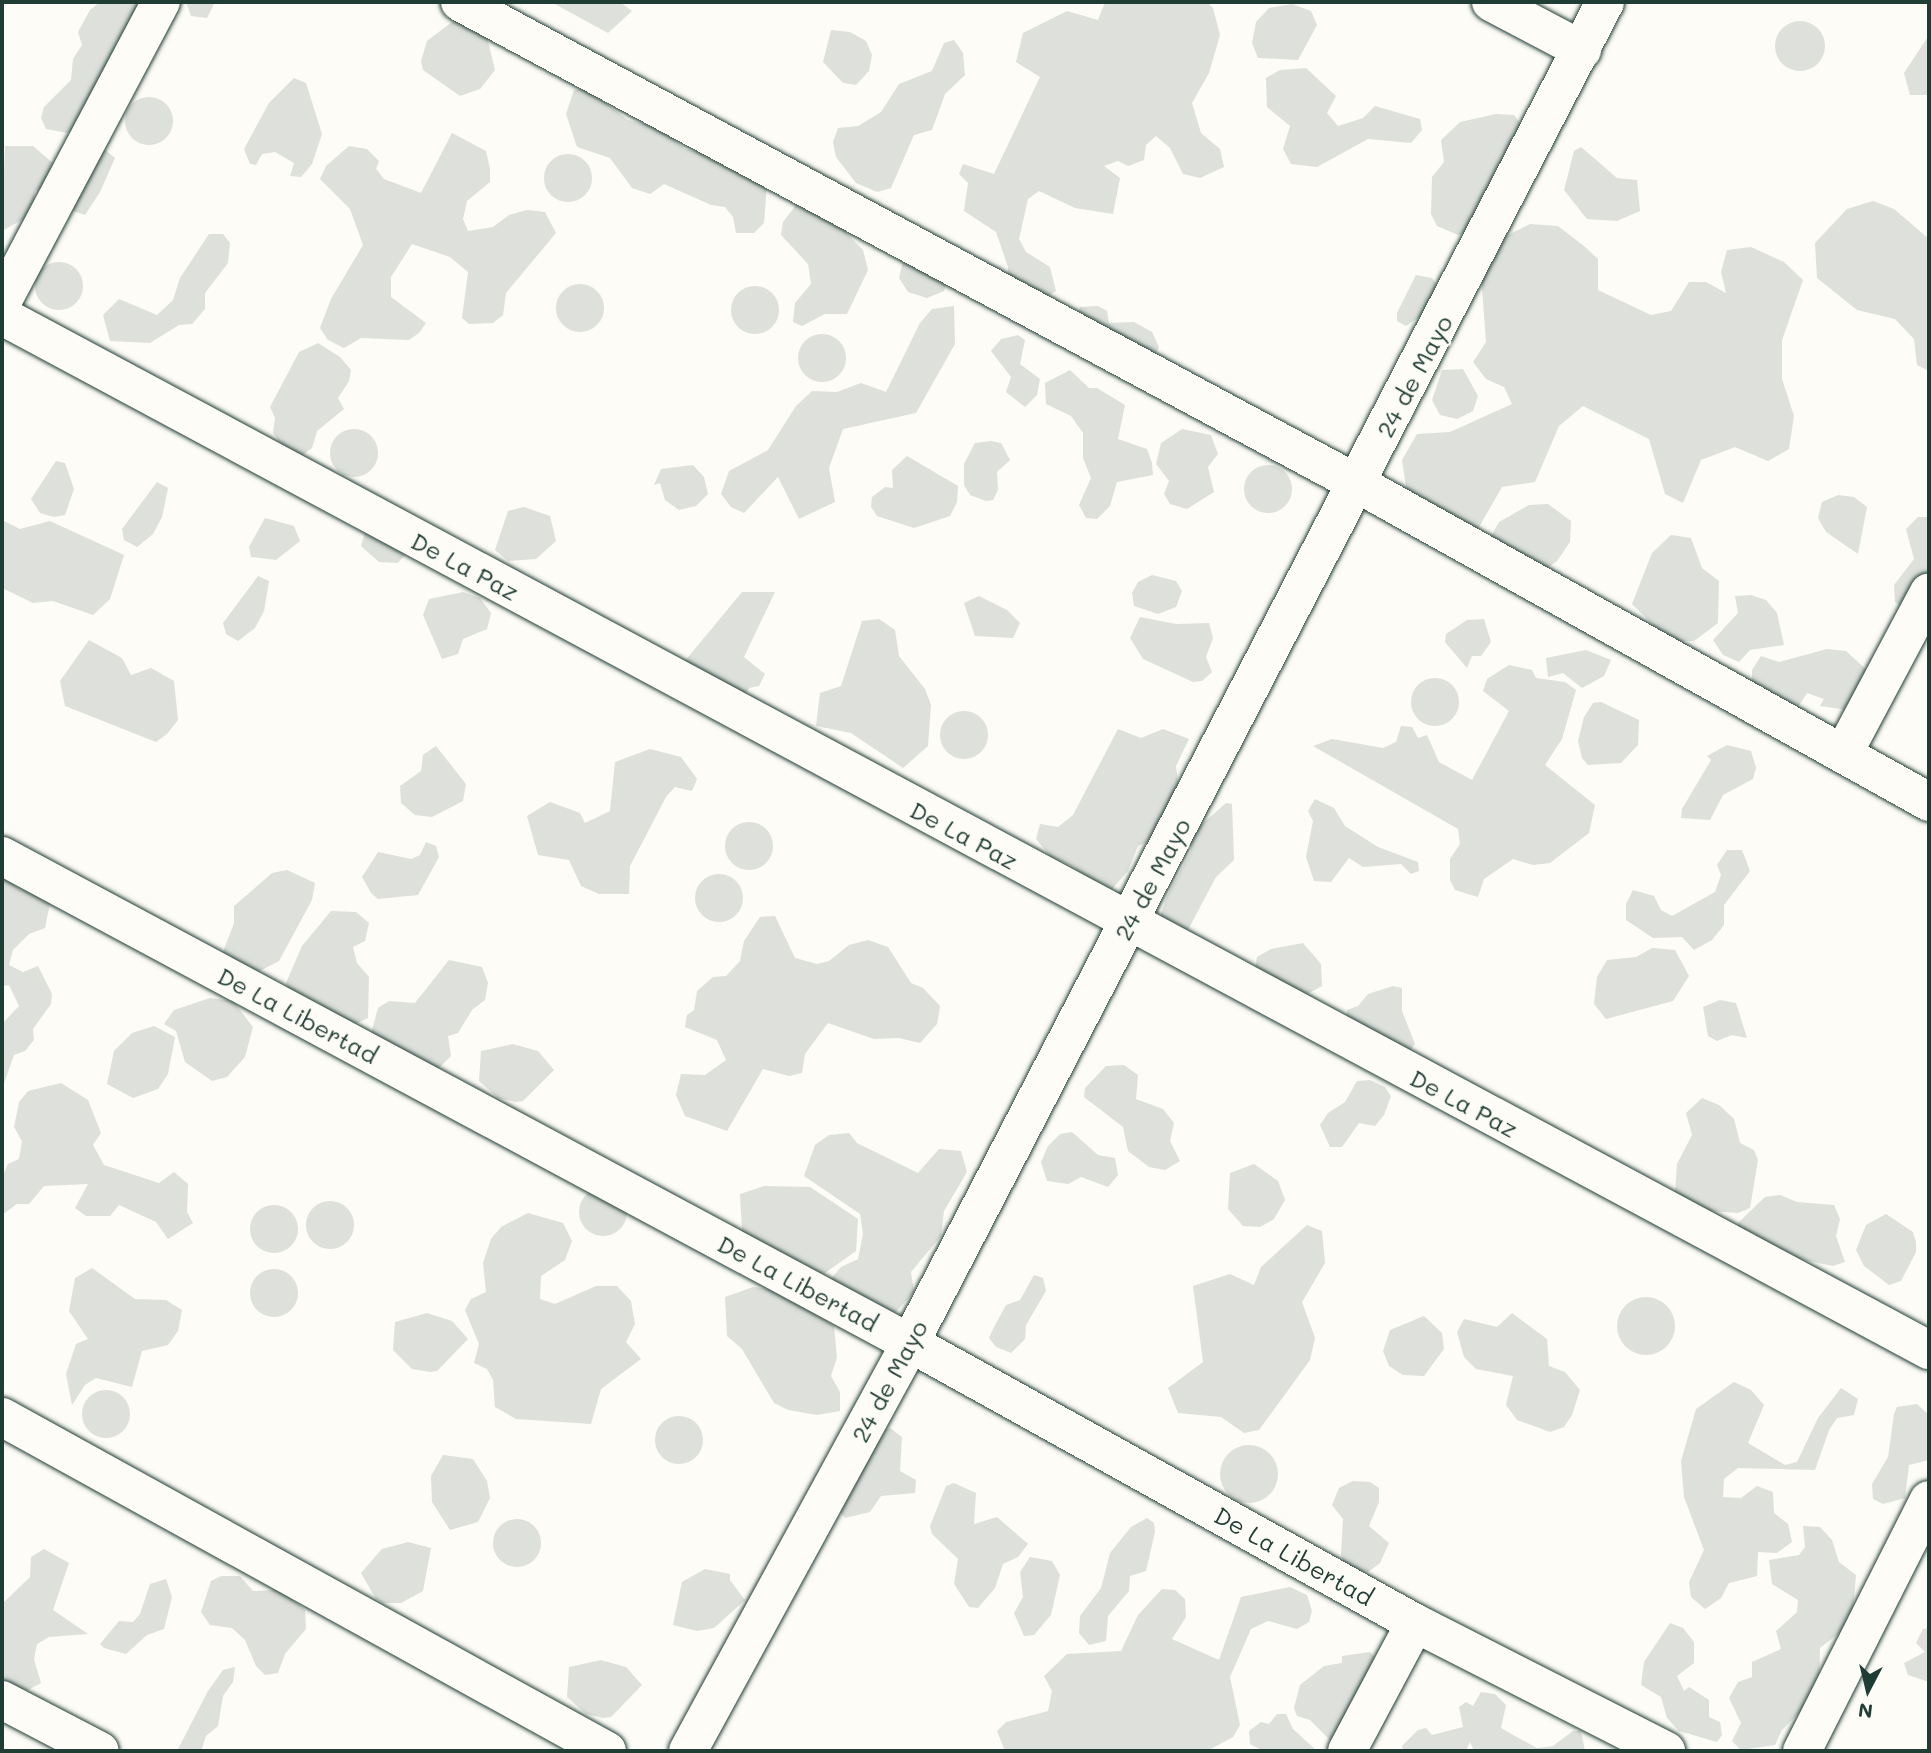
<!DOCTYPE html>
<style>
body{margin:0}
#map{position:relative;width:1931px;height:1753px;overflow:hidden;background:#fdfcf7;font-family:Mali,sans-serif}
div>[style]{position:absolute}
.green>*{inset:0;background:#dde0db}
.round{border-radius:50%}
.roads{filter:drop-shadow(0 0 2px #1f3d34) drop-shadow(0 0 2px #1f3d34)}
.minor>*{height:38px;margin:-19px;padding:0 19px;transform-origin:19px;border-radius:19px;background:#fdfcf7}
span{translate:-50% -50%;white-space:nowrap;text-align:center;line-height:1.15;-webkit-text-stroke:5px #fdfcf7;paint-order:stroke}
.street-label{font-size:24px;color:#1f3d34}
.frame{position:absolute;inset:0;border:4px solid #1f3d34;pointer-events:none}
.north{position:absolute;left:1833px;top:1655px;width:70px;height:70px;-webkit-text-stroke:5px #fdfcf7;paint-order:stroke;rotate:187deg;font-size:19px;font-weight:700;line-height:28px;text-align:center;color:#1f3d34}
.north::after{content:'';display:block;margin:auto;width:24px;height:32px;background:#1f3d34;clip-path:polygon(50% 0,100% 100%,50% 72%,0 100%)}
</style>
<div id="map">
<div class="green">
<i style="clip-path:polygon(100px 2px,146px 2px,79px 125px,67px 133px,46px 129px,41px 118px,44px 107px,71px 80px,73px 59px,82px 45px,78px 32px,90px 10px)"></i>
<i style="clip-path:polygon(186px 2px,215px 2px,207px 18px,191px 16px)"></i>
<i style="clip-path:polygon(551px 2px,620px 2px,632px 11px,608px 33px)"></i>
<i style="clip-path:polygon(1105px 2px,1207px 2px,1213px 8px,1220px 35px,1209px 73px,1192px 103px,1201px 133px,1220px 149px,1224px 167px,1200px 178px,1183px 174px,1170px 148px,1156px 136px,1146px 145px,1144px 160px,1128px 166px,1118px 161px,1104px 166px,1120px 178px,1113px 214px,1075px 208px,1039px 191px,1028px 199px,1019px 239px,1026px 252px,1050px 267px,1056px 291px,1048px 296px,1007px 285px,1008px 267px,996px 232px,964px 211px,968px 183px,959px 174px,963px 164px,994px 174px,1040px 77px,1016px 62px,1023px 33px,1067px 11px,1098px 20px)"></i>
<i style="clip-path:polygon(1292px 4px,1311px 11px,1317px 25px,1298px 60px,1258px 58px,1252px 43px,1256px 22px,1269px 8px)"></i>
<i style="clip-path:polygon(456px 19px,487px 37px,495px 70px,480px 89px,460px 96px,423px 70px,421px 61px,427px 41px)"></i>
<i class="round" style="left:1775px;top:21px;width:50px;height:50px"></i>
<i style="clip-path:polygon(831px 30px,850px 32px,866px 41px,872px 55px,869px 71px,856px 85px,843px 83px,823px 62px)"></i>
<i style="clip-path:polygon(1929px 35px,1929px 95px,1910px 95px,1904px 73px)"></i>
<i style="clip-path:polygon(954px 40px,963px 53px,965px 75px,945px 94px,932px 130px,914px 135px,891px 188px,877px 192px,856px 183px,836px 157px,833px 142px,838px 128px,858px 126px,881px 112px,899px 84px,932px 71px,944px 43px)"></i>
<i style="clip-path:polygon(1306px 68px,1336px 96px,1327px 113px,1338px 126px,1363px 118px,1375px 106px,1420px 119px,1422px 130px,1411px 143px,1368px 139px,1317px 167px,1291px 164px,1283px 149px,1290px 126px,1267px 107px,1266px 78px,1280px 70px)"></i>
<i style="clip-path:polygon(294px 78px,306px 83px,322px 134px,312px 164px,301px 177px,290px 176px,294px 163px,275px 152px,262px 154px,256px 165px,250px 164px,244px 149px,269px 103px)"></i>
<i style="clip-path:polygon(587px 89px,628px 120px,661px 128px,685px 149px,711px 155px,767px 184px,764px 223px,754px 233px,736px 233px,733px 217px,725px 207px,711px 205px,664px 184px,650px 194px,632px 188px,610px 158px,577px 147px,566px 114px,574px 90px)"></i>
<i class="round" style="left:125px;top:97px;width:48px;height:48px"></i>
<i style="clip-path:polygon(1496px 114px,1514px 115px,1523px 127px,1509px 165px,1495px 170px,1495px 191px,1475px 229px,1458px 235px,1437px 226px,1431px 214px,1432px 177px,1444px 162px,1441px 140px,1460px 122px)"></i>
<i style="clip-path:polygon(452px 133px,486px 151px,490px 169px,490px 182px,467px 201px,463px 219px,468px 231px,493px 227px,509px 215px,527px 210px,545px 212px,556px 233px,506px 293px,503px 315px,493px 323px,469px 324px,462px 318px,468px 272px,450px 257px,412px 244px,391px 277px,391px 297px,426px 323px,419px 333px,409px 340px,361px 338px,344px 348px,328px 340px,320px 328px,331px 299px,363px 245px,350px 209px,320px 179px,326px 166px,349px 146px,367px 149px,379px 161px,376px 169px,384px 179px,421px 193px)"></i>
<i style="clip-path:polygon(5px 146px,33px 146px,55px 165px,50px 185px,35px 191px,31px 215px,2px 231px)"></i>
<i style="clip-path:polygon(1581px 147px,1617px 178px,1637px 180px,1640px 211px,1617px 221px,1587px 219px,1564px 190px,1574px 151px)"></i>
<i style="clip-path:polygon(103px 148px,115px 158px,100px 192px,85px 215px,70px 210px)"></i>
<i class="round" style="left:544px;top:154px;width:48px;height:48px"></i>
<i style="clip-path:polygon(846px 193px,846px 233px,863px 250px,868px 270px,847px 314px,825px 314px,802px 326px,793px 322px,795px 303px,811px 284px,808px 264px,781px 235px,783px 222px,803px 196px)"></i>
<i style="clip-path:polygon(1873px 201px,1894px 209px,1929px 239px,1929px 371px,1917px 365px,1914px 339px,1895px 319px,1857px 310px,1817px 278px,1815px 243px,1847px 209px)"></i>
<i style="clip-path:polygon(1530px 224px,1558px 226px,1584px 246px,1598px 259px,1598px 290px,1651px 315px,1671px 311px,1689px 282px,1706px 282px,1726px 293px,1721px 272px,1727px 250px,1751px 247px,1784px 262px,1803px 280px,1782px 340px,1782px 379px,1794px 416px,1789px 449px,1768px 461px,1735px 447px,1701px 460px,1683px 503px,1665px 494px,1649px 439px,1583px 406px,1559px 426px,1535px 482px,1502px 487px,1475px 534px,1407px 494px,1402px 460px,1417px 434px,1450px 432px,1512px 404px,1504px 387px,1486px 379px,1473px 362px,1486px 342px,1481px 274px,1504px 237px)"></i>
<i style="clip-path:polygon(209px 234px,223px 234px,230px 243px,228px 263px,205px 293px,205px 309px,192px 324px,179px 325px,150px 343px,110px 341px,103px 315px,119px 299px,157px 315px,173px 300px,180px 278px)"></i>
<i style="clip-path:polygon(903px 261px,948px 278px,944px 291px,927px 298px,908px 292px,899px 278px)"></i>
<i class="round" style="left:35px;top:262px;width:48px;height:48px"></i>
<i style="clip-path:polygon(1416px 275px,1432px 278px,1440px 289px,1421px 316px,1406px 326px,1397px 321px,1397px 313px)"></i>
<i class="round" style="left:556px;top:284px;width:48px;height:48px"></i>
<i class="round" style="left:731px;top:286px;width:48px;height:48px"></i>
<i style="clip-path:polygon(954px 306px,955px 344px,916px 413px,843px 429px,829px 468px,835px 502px,799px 519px,778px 477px,744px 513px,731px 507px,721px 494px,729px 471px,768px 450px,796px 406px,812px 391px,837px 392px,861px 383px,886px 392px,920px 323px,932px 309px)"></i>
<i style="clip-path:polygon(1098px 306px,1107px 311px,1109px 323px,1134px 322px,1152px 332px,1159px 347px,1155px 356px,1077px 316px,1080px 307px)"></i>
<i class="round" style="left:798px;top:334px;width:48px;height:48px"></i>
<i style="clip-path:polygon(1018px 335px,1025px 340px,1020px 364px,1040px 379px,1037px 395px,1025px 407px,1006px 392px,1011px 377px,991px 351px,1001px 339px)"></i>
<i style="clip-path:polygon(318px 343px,340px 357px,351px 370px,349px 381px,338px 398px,344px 409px,317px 431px,312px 448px,300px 457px,283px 447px,273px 433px,275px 418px,270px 407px,299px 352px)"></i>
<i style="clip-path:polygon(1463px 369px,1478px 396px,1473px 411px,1457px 419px,1440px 415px,1432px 400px,1442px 370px)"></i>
<i style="clip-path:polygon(1070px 370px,1089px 388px,1097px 388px,1125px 405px,1118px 439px,1147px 449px,1152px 463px,1153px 475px,1117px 482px,1110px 506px,1097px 519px,1086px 518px,1079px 505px,1091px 478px,1083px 458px,1083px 433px,1071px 416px,1046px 404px,1045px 383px)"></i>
<i style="clip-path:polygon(1182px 429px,1211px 435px,1218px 454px,1208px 467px,1214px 492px,1187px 509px,1170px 504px,1164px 494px,1169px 481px,1156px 464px,1161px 443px)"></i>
<i class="round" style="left:330px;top:429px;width:48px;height:48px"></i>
<i style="clip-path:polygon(991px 441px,1001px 443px,1010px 460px,997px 472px,998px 490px,993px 500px,986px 501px,970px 495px,964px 485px,964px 464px,975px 443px)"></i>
<i style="clip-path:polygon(907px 456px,958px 486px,957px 502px,950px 516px,914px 528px,877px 516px,871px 507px,872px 497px,885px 487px,893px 488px,892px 470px)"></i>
<i style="clip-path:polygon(56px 461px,65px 463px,74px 489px,65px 515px,54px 517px,40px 513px,31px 499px)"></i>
<i class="round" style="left:1244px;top:465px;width:48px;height:48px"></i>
<i style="clip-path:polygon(693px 465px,704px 477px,708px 494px,696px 506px,679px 510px,665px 500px,660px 483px,654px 485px,661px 469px)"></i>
<i style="clip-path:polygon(157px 482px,168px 488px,162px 517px,153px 534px,137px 547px,124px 540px,122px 529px)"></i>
<i style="clip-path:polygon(1838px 495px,1854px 497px,1867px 507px,1858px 554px,1826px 532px,1818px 518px,1822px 502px)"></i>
<i style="clip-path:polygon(1548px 504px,1571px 521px,1570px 542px,1557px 561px,1518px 588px,1489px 540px,1499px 522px,1529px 505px)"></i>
<i style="clip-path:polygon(524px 507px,550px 516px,556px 541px,536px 559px,508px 561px,495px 550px,508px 511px)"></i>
<i style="clip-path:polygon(1918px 517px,1929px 517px,1929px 582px,1909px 611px,1895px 602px,1894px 585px,1914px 559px,1906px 529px)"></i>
<i style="clip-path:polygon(265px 518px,294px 526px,300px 541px,276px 560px,251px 557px,249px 547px)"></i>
<i style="clip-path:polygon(2px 520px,20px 529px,50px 521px,124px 555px,110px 599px,93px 615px,53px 601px,33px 603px,2px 588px)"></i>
<i style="clip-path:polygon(366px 529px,409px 550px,398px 563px,379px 562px,361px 546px)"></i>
<i style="clip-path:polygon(1671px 535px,1691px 538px,1702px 568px,1719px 581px,1718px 623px,1694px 641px,1670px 642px,1632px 604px,1652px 553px)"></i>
<i style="clip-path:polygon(1152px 575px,1176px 581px,1182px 591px,1176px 607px,1158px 614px,1134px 606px,1132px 593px,1138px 582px)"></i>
<i style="clip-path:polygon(258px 576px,269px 581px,264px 611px,255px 628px,238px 641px,226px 634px,223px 623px)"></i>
<i style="clip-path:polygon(463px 592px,480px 598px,491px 613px,487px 629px,463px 639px,458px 654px,442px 659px,423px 615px,429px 599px)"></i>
<i style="clip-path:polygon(742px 592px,775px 592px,744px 657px,765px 674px,759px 686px,749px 688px,742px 702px,680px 667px)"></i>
<i style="clip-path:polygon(1751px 595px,1766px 600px,1777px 613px,1784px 645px,1750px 650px,1739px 662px,1723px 655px,1713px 640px,1738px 613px,1735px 596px)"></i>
<i style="clip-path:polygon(979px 596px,1007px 610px,1020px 623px,1013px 638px,975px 636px,964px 603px)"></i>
<i style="clip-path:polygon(1140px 617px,1176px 624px,1209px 623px,1213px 638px,1206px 657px,1212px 672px,1202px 681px,1193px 682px,1143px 659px,1130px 638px)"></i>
<i style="clip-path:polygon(879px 619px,895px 630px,899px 656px,925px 689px,931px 705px,928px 746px,903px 768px,851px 733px,816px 726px,820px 693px,841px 686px,862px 621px)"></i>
<i style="clip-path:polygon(1484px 619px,1491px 642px,1481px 656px,1472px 656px,1467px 668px,1445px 642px,1446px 634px,1467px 620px)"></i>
<i style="clip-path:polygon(89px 640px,122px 658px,131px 675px,151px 668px,174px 681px,178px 720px,167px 734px,156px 742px,65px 706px,60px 681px)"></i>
<i style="clip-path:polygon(1827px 649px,1846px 651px,1871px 674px,1855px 711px,1820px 706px,1824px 699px,1807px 693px,1798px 707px,1762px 700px,1752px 686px,1752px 670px,1761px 656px,1779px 662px)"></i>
<i style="clip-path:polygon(1586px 650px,1611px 660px,1604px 676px,1582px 688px,1563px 673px,1548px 677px,1546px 658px)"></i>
<i style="clip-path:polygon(1509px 665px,1532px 670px,1536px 678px,1565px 682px,1576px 690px,1562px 739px,1545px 765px,1595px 805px,1589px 833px,1550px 863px,1533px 865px,1513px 859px,1484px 879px,1478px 897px,1455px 890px,1450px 880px,1450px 859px,1460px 844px,1458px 829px,1313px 746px,1332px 739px,1383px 748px,1396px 742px,1401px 726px,1412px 727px,1418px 738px,1427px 735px,1439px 762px,1472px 780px,1509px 711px,1483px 691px,1487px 679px)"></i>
<i class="round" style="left:1411px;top:678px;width:48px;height:48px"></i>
<i style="clip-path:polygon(1601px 702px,1639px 720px,1638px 745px,1621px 763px,1588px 765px,1582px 758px,1578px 741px,1584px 717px,1593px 703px)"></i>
<i class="round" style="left:940px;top:711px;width:48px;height:48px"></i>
<i style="clip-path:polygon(1118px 729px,1141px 738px,1163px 729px,1189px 739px,1176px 766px,1181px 804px,1168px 834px,1138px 846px,1128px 871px,1112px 889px,1088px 880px,1074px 867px,1050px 856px,1036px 839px,1040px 824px,1058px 827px,1073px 815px)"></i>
<i style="clip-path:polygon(1727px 745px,1751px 751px,1756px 768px,1753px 779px,1723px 795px,1710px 820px,1681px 818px,1682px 809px,1711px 760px,1707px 756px)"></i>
<i style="clip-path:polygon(436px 746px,466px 784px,463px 801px,432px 817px,415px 815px,401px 803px,400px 786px,421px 771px,423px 755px)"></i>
<i style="clip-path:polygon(650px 749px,681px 757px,697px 779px,692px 791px,675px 787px,666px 797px,630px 866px,629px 894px,599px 894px,581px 886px,569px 860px,538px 855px,527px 816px,550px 802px,580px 813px,585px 823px,610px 811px,615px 762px)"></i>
<i style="clip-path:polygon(1315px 799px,1334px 808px,1345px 826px,1378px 847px,1418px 862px,1419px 871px,1411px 874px,1401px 864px,1363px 867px,1349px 858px,1331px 882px,1314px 881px,1306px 857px,1313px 821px,1308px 811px)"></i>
<i style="clip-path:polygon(1226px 803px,1232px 804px,1234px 860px,1216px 877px,1189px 928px,1175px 935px,1163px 927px,1161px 914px,1167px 896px,1191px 851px,1192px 833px)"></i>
<i class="round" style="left:725px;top:822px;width:48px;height:48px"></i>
<i style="clip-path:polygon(426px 842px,436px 846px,439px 857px,418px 895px,378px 899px,371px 893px,362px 877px,378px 852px,411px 859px,420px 855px)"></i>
<i style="clip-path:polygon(1727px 850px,1742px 850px,1750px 871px,1724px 905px,1724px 925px,1712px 940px,1694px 950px,1682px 937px,1653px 938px,1626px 920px,1626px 904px,1633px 890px,1654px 896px,1661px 910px,1672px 916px,1715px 892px,1721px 875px,1717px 865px)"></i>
<i style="clip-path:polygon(287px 870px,315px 883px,312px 900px,279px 961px,248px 977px,223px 952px,234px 923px,234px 906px,272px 873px)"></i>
<i class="round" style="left:695px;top:874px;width:48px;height:48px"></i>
<i style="clip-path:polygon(2px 877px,22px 890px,37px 892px,50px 903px,45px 928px,29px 934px,13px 950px,9px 965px,23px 972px,38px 966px,52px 994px,51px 1004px,33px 1029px,34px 1040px,25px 1051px,14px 1055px,2px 1089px,2px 1024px,19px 1006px,9px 985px,2px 986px)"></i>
<i style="clip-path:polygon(331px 911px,356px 912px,369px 923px,365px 941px,353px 947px,357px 963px,369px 977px,368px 1018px,343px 1030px,293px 1002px,286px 983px,302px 946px)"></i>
<i style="clip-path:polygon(775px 916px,795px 958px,817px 964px,829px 961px,849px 945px,868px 940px,888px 947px,911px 983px,923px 988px,940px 1006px,937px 1024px,920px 1043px,899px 1038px,874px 1039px,828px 1023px,805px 1054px,802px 1073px,789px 1076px,763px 1069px,727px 1131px,685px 1116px,676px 1095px,681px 1074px,705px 1075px,726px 1060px,717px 1040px,685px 1027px,687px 1015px,694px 1010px,697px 991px,713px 977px,726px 976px,740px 961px,744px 941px,760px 917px)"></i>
<i style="clip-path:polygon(1303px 943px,1321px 964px,1322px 986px,1293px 1002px,1255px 970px,1257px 957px,1271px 949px)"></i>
<i style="clip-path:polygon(1652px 948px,1675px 950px,1689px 976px,1673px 1001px,1606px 1019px,1594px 1004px,1597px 977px,1607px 960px,1636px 957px)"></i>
<i style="clip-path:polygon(449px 960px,482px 967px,488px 983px,485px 1000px,472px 1010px,458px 1033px,448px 1036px,451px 1056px,436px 1071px,370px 1038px,378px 1008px,389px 1001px,415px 1003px)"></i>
<i style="clip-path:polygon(1393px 986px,1402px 988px,1402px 1011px,1415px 1044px,1403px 1059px,1346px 1023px,1347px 1010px,1358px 1006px,1368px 994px)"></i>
<i style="clip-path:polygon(210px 998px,233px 1001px,253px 1027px,245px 1057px,227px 1077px,212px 1081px,185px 1062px,176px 1031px,164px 1024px,174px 1010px)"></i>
<i style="clip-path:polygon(1720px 1000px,1736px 1003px,1747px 1038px,1732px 1035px,1717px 1041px,1708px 1036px,1703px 1007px)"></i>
<i style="clip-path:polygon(154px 1026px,175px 1037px,168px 1074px,158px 1089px,133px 1098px,107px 1084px,114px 1051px,132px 1033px)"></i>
<i style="clip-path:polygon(513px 1044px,538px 1051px,554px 1070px,523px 1101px,516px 1102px,498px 1098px,479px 1081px,481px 1051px)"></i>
<i style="clip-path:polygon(1124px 1065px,1138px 1075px,1136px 1099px,1163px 1109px,1174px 1123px,1170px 1141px,1180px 1161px,1165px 1170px,1149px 1167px,1128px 1151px,1123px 1127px,1084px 1097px,1085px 1088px,1106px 1066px)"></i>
<i style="clip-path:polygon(1370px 1080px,1385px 1087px,1391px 1096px,1384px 1115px,1375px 1126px,1359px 1123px,1342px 1147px,1330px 1147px,1320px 1125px,1328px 1113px,1345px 1102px,1357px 1081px)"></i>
<i style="clip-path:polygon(61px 1083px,88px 1100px,101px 1133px,93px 1145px,104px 1165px,159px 1183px,174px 1172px,188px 1184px,187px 1212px,193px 1223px,168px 1239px,156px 1222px,119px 1205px,110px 1216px,86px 1216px,75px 1208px,88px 1184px,44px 1186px,29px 1204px,17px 1204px,2px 1215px,2px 1178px,8px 1164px,19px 1159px,22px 1141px,14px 1127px,19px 1102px,28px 1091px)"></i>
<i style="clip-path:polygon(1702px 1098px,1719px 1105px,1734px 1119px,1740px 1143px,1754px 1150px,1758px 1160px,1750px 1208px,1738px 1213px,1696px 1210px,1675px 1192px,1677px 1164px,1692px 1135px,1686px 1113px)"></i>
<i style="clip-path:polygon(1072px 1132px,1098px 1155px,1115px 1158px,1118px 1175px,1108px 1187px,1081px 1177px,1068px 1184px,1047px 1181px,1041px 1162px,1048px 1146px,1060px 1134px)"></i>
<i style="clip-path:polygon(849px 1133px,857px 1143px,918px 1173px,939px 1149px,961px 1151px,967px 1172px,944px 1211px,941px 1236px,911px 1272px,914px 1292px,894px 1314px,829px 1281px,841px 1267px,858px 1259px,863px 1234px,860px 1214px,804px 1176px,815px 1145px,829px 1135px)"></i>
<i style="clip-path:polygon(1254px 1164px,1278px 1181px,1285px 1200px,1274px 1219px,1260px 1227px,1243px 1226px,1228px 1209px,1230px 1173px)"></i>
<i style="clip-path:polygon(764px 1186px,810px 1187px,858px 1219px,856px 1251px,825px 1273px,799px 1277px,743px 1247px,740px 1194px)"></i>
<i class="round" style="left:579px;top:1188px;width:48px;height:48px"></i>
<i style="clip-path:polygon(1780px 1195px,1797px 1202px,1834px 1205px,1840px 1219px,1836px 1236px,1845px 1262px,1833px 1266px,1774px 1254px,1739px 1233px,1738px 1223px,1765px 1197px)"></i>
<i class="round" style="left:306px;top:1201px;width:48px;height:48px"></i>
<i class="round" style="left:250px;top:1205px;width:48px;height:48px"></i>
<i style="clip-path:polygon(528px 1213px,563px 1223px,572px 1241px,565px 1260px,541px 1276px,540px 1299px,555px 1304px,596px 1286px,617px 1286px,631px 1301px,635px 1324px,626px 1342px,641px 1359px,601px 1389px,591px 1424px,516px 1419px,495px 1407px,493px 1380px,487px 1369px,474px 1363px,479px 1344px,465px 1310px,471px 1299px,486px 1292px,483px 1263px,491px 1239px,501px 1227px)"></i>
<i style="clip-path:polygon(1886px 1214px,1913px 1232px,1916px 1242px,1916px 1252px,1901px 1281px,1889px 1285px,1864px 1266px,1856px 1250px,1866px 1225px)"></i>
<i style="clip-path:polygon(1307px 1225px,1322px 1231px,1325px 1263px,1302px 1302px,1315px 1338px,1310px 1360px,1259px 1430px,1244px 1433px,1221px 1417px,1178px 1413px,1168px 1388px,1203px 1362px,1193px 1286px,1230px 1274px,1254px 1285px,1261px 1267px)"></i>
<i style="clip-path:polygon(92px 1268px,135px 1299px,166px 1300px,182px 1310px,178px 1331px,168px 1345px,142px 1351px,132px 1387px,96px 1378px,85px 1385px,72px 1405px,66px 1374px,76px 1344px,88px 1339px,69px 1311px,75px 1278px)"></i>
<i class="round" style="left:250px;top:1269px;width:48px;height:48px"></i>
<i style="clip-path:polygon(1034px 1275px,1043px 1278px,1046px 1291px,1026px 1325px,1025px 1339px,1011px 1353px,996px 1347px,989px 1338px,994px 1327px,1006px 1305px,1020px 1300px)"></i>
<i style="clip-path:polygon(753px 1287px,782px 1291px,834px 1326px,837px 1357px,831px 1376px,840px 1392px,840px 1411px,817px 1415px,788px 1410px,774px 1403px,742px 1349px,727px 1336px,725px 1297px)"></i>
<i class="round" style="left:1617px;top:1297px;width:58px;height:58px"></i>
<i style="clip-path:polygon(427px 1313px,452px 1321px,468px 1339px,437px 1371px,430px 1372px,412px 1369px,393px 1350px,395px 1322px)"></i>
<i style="clip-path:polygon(1512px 1313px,1547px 1339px,1549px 1366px,1565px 1372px,1580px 1390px,1572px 1415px,1564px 1427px,1550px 1432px,1517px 1420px,1506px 1405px,1513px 1376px,1476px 1369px,1464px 1357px,1457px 1332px,1464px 1319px,1497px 1327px)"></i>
<i style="clip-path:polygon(1424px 1316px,1442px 1333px,1444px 1349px,1424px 1376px,1403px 1375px,1389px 1366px,1383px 1351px,1390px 1330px)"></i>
<i style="clip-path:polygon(1734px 1382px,1751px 1390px,1764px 1405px,1748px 1443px,1785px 1465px,1797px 1462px,1818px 1418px,1841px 1388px,1858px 1399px,1854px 1415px,1837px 1418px,1829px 1430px,1815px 1470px,1738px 1468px,1724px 1479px,1723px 1497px,1741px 1498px,1757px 1486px,1773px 1492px,1774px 1513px,1788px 1524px,1792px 1542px,1777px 1553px,1758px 1552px,1757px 1576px,1729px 1583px,1721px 1598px,1705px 1609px,1691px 1597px,1689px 1582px,1704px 1550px,1684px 1497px,1681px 1461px,1696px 1409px)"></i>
<i class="round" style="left:82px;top:1390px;width:48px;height:48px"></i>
<i style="clip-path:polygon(1917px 1404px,1929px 1415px,1929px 1460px,1909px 1465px,1905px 1498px,1883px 1504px,1873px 1499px,1872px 1484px,1888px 1457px,1894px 1414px,1897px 1407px)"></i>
<i class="round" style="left:655px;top:1416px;width:48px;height:48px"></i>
<i style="clip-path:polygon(890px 1428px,902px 1437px,900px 1471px,916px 1480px,915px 1493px,881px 1496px,870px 1512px,845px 1518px,836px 1507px,883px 1431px)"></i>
<i class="round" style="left:1220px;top:1445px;width:58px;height:58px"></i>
<i style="clip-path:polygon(443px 1455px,473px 1459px,487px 1481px,490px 1498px,478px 1522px,450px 1530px,432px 1502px,431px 1476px)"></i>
<i style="clip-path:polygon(1353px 1481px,1370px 1482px,1379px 1488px,1379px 1502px,1369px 1526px,1389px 1543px,1380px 1563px,1368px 1572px,1345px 1566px,1341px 1554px,1343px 1519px,1332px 1505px,1339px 1488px)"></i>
<i style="clip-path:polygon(954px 1483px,976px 1493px,974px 1524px,997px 1517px,1028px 1544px,1018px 1557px,1003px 1564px,995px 1588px,978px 1608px,969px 1607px,954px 1584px,958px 1559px,932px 1534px,930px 1526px,946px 1486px)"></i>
<i style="clip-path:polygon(1147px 1518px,1154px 1523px,1155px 1532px,1146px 1571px,1130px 1576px,1129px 1591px,1108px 1616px,1106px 1641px,1089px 1645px,1079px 1633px,1080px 1616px,1101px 1588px,1110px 1553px,1131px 1527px)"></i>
<i class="round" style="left:493px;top:1519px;width:48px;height:48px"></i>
<i style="clip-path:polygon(1803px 1526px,1820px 1527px,1832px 1540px,1839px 1562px,1856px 1575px,1852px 1623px,1820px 1648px,1819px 1693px,1782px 1730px,1775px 1745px,1741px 1750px,1732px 1741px,1741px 1723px,1729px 1698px,1738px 1682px,1752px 1677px,1752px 1662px,1781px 1649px,1776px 1631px,1797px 1612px,1798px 1600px,1772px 1584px,1769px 1560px,1799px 1555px,1805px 1547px)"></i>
<i style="clip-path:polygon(408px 1542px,431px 1548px,423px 1591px,401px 1603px,383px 1603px,376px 1599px,361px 1573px,382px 1549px)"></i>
<i style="clip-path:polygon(44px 1549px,69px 1563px,53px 1610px,88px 1634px,49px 1637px,37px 1644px,34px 1659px,41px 1683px,28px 1690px,12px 1688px,2px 1679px,2px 1604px,30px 1577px,31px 1557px)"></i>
<i style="clip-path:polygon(1030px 1557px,1052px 1561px,1060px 1575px,1051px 1615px,1034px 1635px,1024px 1636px,1014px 1613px,1023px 1597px,1020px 1572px)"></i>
<i style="clip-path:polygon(705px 1569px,730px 1574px,730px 1580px,745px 1600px,714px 1628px,697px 1631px,673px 1625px,682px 1582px)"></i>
<i style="clip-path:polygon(221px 1576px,240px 1576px,253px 1591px,280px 1590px,305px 1610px,306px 1629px,285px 1654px,278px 1673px,265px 1675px,256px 1666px,245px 1640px,232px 1628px,210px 1625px,201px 1612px,211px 1581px)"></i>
<i style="clip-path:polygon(166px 1579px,172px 1597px,164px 1629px,147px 1635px,126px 1654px,104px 1648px,100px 1644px,119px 1621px,133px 1622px,140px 1614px,150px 1584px)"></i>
<i style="clip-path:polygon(1290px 1587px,1307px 1595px,1312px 1611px,1309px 1622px,1297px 1629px,1268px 1621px,1251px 1629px,1230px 1677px,1240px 1725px,1233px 1737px,1207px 1751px,1005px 1751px,997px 1731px,1006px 1722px,1048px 1711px,1052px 1691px,1044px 1676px,1067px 1654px,1121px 1651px,1138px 1615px,1162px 1589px,1175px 1590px,1185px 1599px,1186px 1617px,1172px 1639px,1219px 1660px,1241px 1597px)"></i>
<i style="clip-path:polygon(1670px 1623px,1683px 1628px,1694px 1642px,1694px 1663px,1677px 1676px,1684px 1691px,1689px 1687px,1709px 1700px,1709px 1717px,1720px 1722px,1722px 1735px,1717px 1742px,1679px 1731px,1667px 1718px,1661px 1697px,1641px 1685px,1644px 1662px)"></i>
<i style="clip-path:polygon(1929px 1628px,1929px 1682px,1908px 1675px,1904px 1663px,1925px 1652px,1916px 1643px,1923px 1629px)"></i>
<i style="clip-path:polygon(1370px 1652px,1376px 1658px,1331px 1741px,1310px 1720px,1297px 1716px,1294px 1708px,1300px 1685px,1324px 1666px,1342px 1663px,1342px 1656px)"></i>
<i style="clip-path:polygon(601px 1660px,626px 1667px,642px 1685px,611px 1717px,603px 1718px,586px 1714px,567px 1697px,569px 1667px)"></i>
<i style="clip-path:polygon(235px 1667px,233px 1682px,223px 1696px,218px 1726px,206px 1736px,201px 1751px,177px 1751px,208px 1691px,223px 1670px)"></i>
<i style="clip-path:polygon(1481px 1692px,1495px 1694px,1506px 1705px,1501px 1728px,1515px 1736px,1537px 1748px,1553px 1746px,1573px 1731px,1581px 1731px,1585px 1751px,1474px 1751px,1470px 1742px,1466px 1751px,1403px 1751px,1402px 1746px,1418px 1730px,1426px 1728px,1432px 1735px,1463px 1727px,1459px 1707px,1466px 1702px,1473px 1706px)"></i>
<i style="clip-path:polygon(1277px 1714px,1286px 1714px,1293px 1729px,1317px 1751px,1263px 1751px,1250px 1744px,1249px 1731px,1261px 1722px,1269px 1724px)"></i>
</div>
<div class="roads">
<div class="minor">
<i style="left:460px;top:2px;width:1019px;rotate:28.22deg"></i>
<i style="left:1358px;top:484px;width:654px;rotate:29.11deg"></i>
<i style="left:1491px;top:2px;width:103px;rotate:27.8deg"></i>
<i style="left:2px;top:302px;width:340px;rotate:-62.1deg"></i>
<i style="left:2px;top:316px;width:2187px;rotate:28.22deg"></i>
<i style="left:1843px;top:754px;width:183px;rotate:-62deg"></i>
<i style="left:2px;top:856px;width:1030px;rotate:28.21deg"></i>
<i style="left:910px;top:1343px;width:577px;rotate:29.01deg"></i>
<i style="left:1415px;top:1623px;width:282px;rotate:27deg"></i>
<i style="left:2px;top:1417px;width:691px;rotate:28.9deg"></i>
<i style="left:2px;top:1700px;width:110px;rotate:27.5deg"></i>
<i style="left:688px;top:1751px;width:464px;rotate:-61.4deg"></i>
<i style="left:910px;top:1343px;width:1510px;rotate:-62.6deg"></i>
<i style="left:1347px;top:1751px;width:145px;rotate:-62deg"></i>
<i style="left:1802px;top:1751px;width:281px;rotate:-63.2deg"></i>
</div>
</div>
<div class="street-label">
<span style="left:1414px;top:376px;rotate:-62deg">24 de Mayo</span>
<span style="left:465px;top:566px;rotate:28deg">De La Paz</span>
<span style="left:964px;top:835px;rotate:28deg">De La Paz</span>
<span style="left:1152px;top:879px;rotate:-62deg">24 de Mayo</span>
<span style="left:298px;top:1015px;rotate:28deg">De La Libertad</span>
<span style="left:1464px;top:1103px;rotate:28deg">De La Paz</span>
<span style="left:798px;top:1283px;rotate:28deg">De La Libertad</span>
<span style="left:889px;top:1381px;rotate:-62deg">24 de Mayo</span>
<span style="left:1294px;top:1556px;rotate:29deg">De La Libertad</span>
</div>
<div class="frame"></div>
<div class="north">N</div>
</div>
